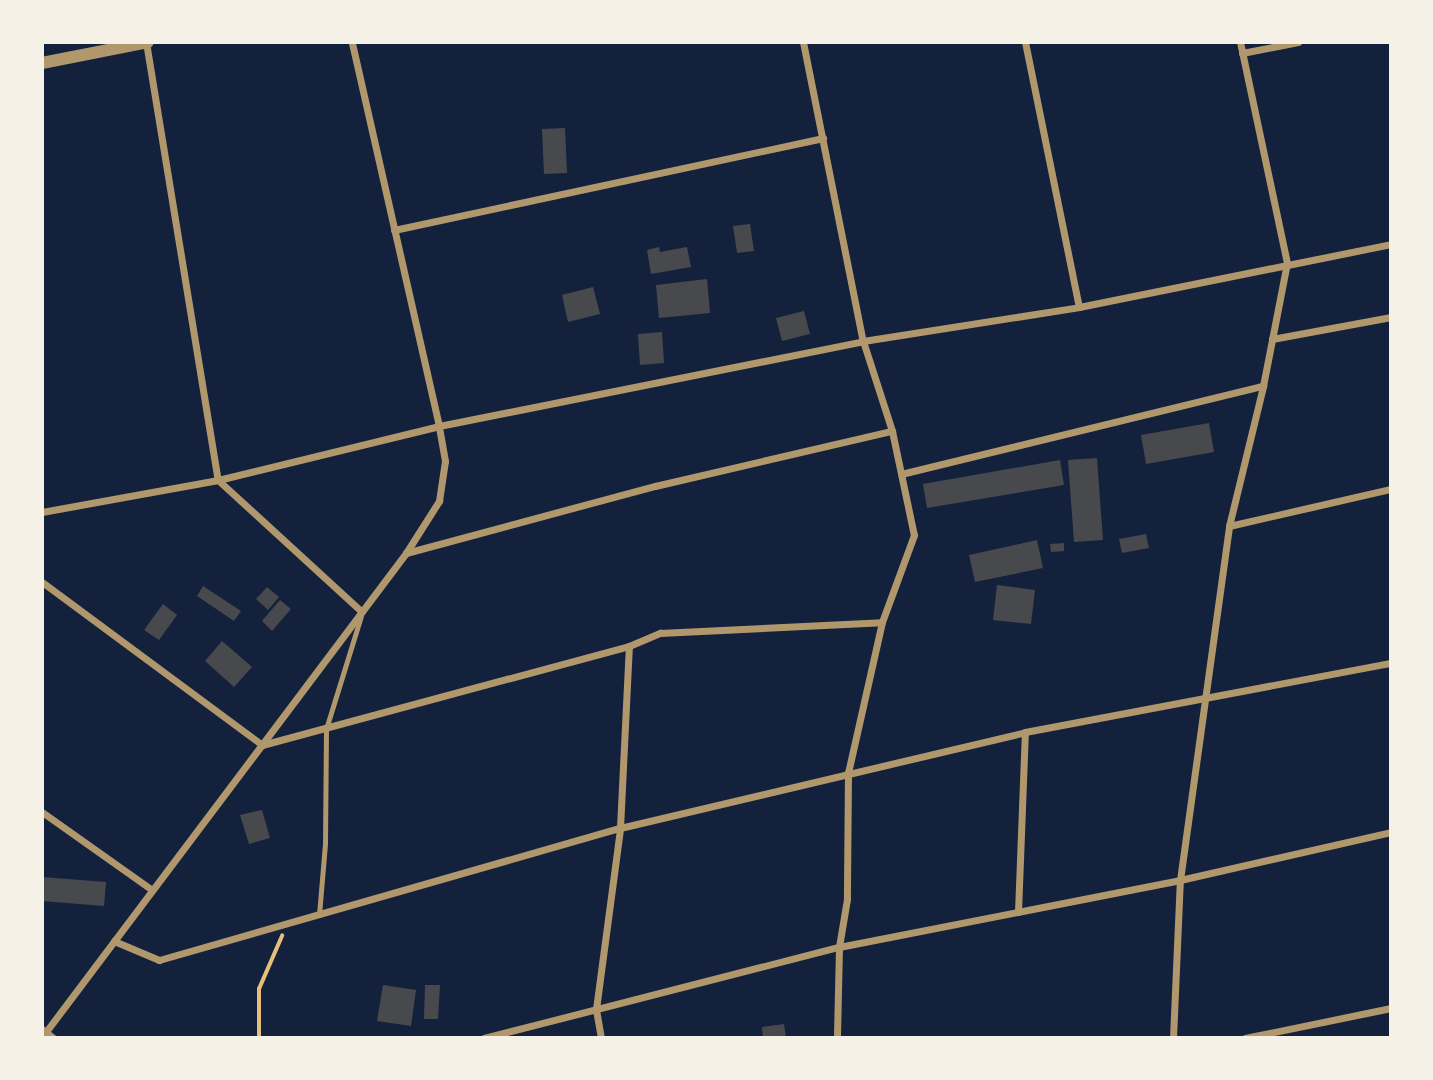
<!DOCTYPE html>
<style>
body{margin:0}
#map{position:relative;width:1433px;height:1080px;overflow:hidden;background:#14213d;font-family:"Times New Roman",serif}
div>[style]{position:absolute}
.building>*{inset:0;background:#48494c}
.path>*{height:3.5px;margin:-1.75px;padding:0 1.75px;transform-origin:1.75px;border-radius:1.75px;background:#e5c07b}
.service>*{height:5px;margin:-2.5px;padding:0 2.5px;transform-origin:2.5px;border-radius:2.5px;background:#b1986c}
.minor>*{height:7px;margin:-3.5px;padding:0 3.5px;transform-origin:3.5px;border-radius:3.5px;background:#b1986c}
.tertiary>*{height:12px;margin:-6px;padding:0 6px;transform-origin:6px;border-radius:6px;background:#b1986c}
span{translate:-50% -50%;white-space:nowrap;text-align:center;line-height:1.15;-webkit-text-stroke:7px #f6f1e7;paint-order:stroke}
.frame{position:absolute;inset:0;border:44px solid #f6f1e7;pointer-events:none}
</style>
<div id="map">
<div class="building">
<i style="clip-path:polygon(565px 128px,567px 173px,544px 174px,542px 129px)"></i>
<i style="clip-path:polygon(750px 224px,754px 251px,737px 253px,733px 226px)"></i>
<i style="clip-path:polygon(659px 247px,660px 252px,687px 247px,691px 267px,651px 274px,647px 250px)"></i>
<i style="clip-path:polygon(707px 279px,710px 313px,659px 318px,656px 285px)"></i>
<i style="clip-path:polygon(593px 287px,600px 314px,568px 322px,562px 295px)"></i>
<i style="clip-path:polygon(804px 311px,810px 334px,782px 341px,776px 318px)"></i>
<i style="clip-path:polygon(662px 332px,664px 363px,640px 365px,638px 334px)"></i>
<i style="clip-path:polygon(1209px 423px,1214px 452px,1146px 464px,1141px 435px)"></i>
<i style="clip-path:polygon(1097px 458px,1103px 540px,1074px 542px,1068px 460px)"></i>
<i style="clip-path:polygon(1060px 460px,1064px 485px,927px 508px,923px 484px)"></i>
<i style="clip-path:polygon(1146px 534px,1149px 548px,1122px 553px,1119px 539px)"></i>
<i style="clip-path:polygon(1037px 540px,1043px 568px,975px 582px,969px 555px)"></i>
<i style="clip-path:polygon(1064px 543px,1064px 551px,1051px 552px,1050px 544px)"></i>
<i style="clip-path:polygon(997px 585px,1035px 590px,1031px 624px,993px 620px)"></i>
<i style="clip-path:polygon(203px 586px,241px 611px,234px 621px,197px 596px)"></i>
<i style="clip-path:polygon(267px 587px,279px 597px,268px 610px,256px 599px)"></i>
<i style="clip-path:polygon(280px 600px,291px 609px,272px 631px,262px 621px)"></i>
<i style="clip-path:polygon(163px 604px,177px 615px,159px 640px,144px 630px)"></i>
<i style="clip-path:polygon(222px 641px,252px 667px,234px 687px,205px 661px)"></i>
<i style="clip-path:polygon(262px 810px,270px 838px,249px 844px,240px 815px)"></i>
<i style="clip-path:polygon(42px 877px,106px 882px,104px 906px,42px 901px)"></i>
<i style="clip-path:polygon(383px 985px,416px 990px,411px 1026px,377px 1021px)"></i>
<i style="clip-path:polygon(425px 985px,440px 985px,438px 1019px,424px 1019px)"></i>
<i style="clip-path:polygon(784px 1024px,786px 1038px,763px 1038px,762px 1027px)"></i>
</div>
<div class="path">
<i style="left:259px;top:1038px;width:49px;rotate:-90deg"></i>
<i style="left:259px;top:989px;width:58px;rotate:-66.5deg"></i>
</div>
<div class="service">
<i style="left:319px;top:915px;width:71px;rotate:-85.2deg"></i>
<i style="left:325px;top:844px;width:115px;rotate:-89.5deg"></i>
<i style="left:326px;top:729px;width:118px;rotate:-72.8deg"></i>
</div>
<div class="minor">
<i style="left:146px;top:42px;width:444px;rotate:80.7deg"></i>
<i style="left:218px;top:480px;width:195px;rotate:42.5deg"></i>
<i style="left:803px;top:42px;width:305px;rotate:78.7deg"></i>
<i style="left:863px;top:341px;width:95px;rotate:72.1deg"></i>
<i style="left:892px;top:431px;width:106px;rotate:78.1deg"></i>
<i style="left:914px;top:535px;width:93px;rotate:110.2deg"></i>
<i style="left:882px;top:622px;width:155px;rotate:102.7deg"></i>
<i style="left:848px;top:773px;width:126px;rotate:90.5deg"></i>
<i style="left:847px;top:899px;width:49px;rotate:99.5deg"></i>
<i style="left:839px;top:947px;width:91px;rotate:91.3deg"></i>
<i style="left:1025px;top:42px;width:270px;rotate:78.5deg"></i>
<i style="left:1242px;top:53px;width:57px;rotate:-11.1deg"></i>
<i style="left:394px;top:230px;width:439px;rotate:-12.1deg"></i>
<i style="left:1272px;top:339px;width:121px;rotate:-10.5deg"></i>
<i style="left:901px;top:474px;width:373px;rotate:-13.7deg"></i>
<i style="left:42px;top:512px;width:179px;rotate:-10.3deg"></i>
<i style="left:218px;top:480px;width:228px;rotate:-13.7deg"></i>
<i style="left:439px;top:426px;width:432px;rotate:-11.3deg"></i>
<i style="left:863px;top:341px;width:219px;rotate:-8.9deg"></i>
<i style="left:1079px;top:307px;width:318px;rotate:-11.4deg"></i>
<i style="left:1229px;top:526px;width:166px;rotate:-12.9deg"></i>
<i style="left:406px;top:553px;width:258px;rotate:-15.1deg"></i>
<i style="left:655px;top:486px;width:243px;rotate:-13.1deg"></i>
<i style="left:42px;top:582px;width:274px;rotate:36.5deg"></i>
<i style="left:262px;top:745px;width:380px;rotate:-15.1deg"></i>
<i style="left:629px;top:646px;width:34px;rotate:-23deg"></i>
<i style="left:660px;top:633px;width:222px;rotate:-2.8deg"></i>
<i style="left:42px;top:812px;width:135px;rotate:35.3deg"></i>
<i style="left:1018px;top:912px;width:180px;rotate:-87.8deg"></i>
<i style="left:114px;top:941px;width:49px;rotate:22.9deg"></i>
<i style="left:159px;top:960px;width:480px;rotate:-16deg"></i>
<i style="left:620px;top:828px;width:416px;rotate:-13.3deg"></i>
<i style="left:1025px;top:732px;width:372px;rotate:-10.7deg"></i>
<i style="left:42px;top:1029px;width:14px;rotate:39deg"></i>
<i style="left:42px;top:1037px;width:606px;rotate:-53.05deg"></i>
<i style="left:406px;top:553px;width:62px;rotate:-57.6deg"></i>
<i style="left:439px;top:501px;width:40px;rotate:-81.5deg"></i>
<i style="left:445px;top:461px;width:36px;rotate:-100deg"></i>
<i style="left:439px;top:426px;width:394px;rotate:-102.8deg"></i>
<i style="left:484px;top:1038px;width:366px;rotate:-14.4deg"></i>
<i style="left:839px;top:947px;width:348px;rotate:-11.1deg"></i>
<i style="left:1180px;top:880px;width:216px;rotate:-12.8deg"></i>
<i style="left:601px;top:1038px;width:29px;rotate:-100deg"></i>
<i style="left:596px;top:1009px;width:183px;rotate:-82.4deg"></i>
<i style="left:620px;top:828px;width:182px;rotate:-87.2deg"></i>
<i style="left:1173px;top:1038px;width:158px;rotate:-87.5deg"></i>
<i style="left:1180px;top:880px;width:357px;rotate:-82.1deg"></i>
<i style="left:1229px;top:526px;width:144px;rotate:-76.3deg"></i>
<i style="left:1263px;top:386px;width:125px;rotate:-79deg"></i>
<i style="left:1287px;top:263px;width:226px;rotate:-102deg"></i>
<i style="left:1245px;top:1038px;width:149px;rotate:-11.6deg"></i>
</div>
<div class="tertiary">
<i style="left:42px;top:63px;width:108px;rotate:-11.2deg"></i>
</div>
<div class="frame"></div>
</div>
